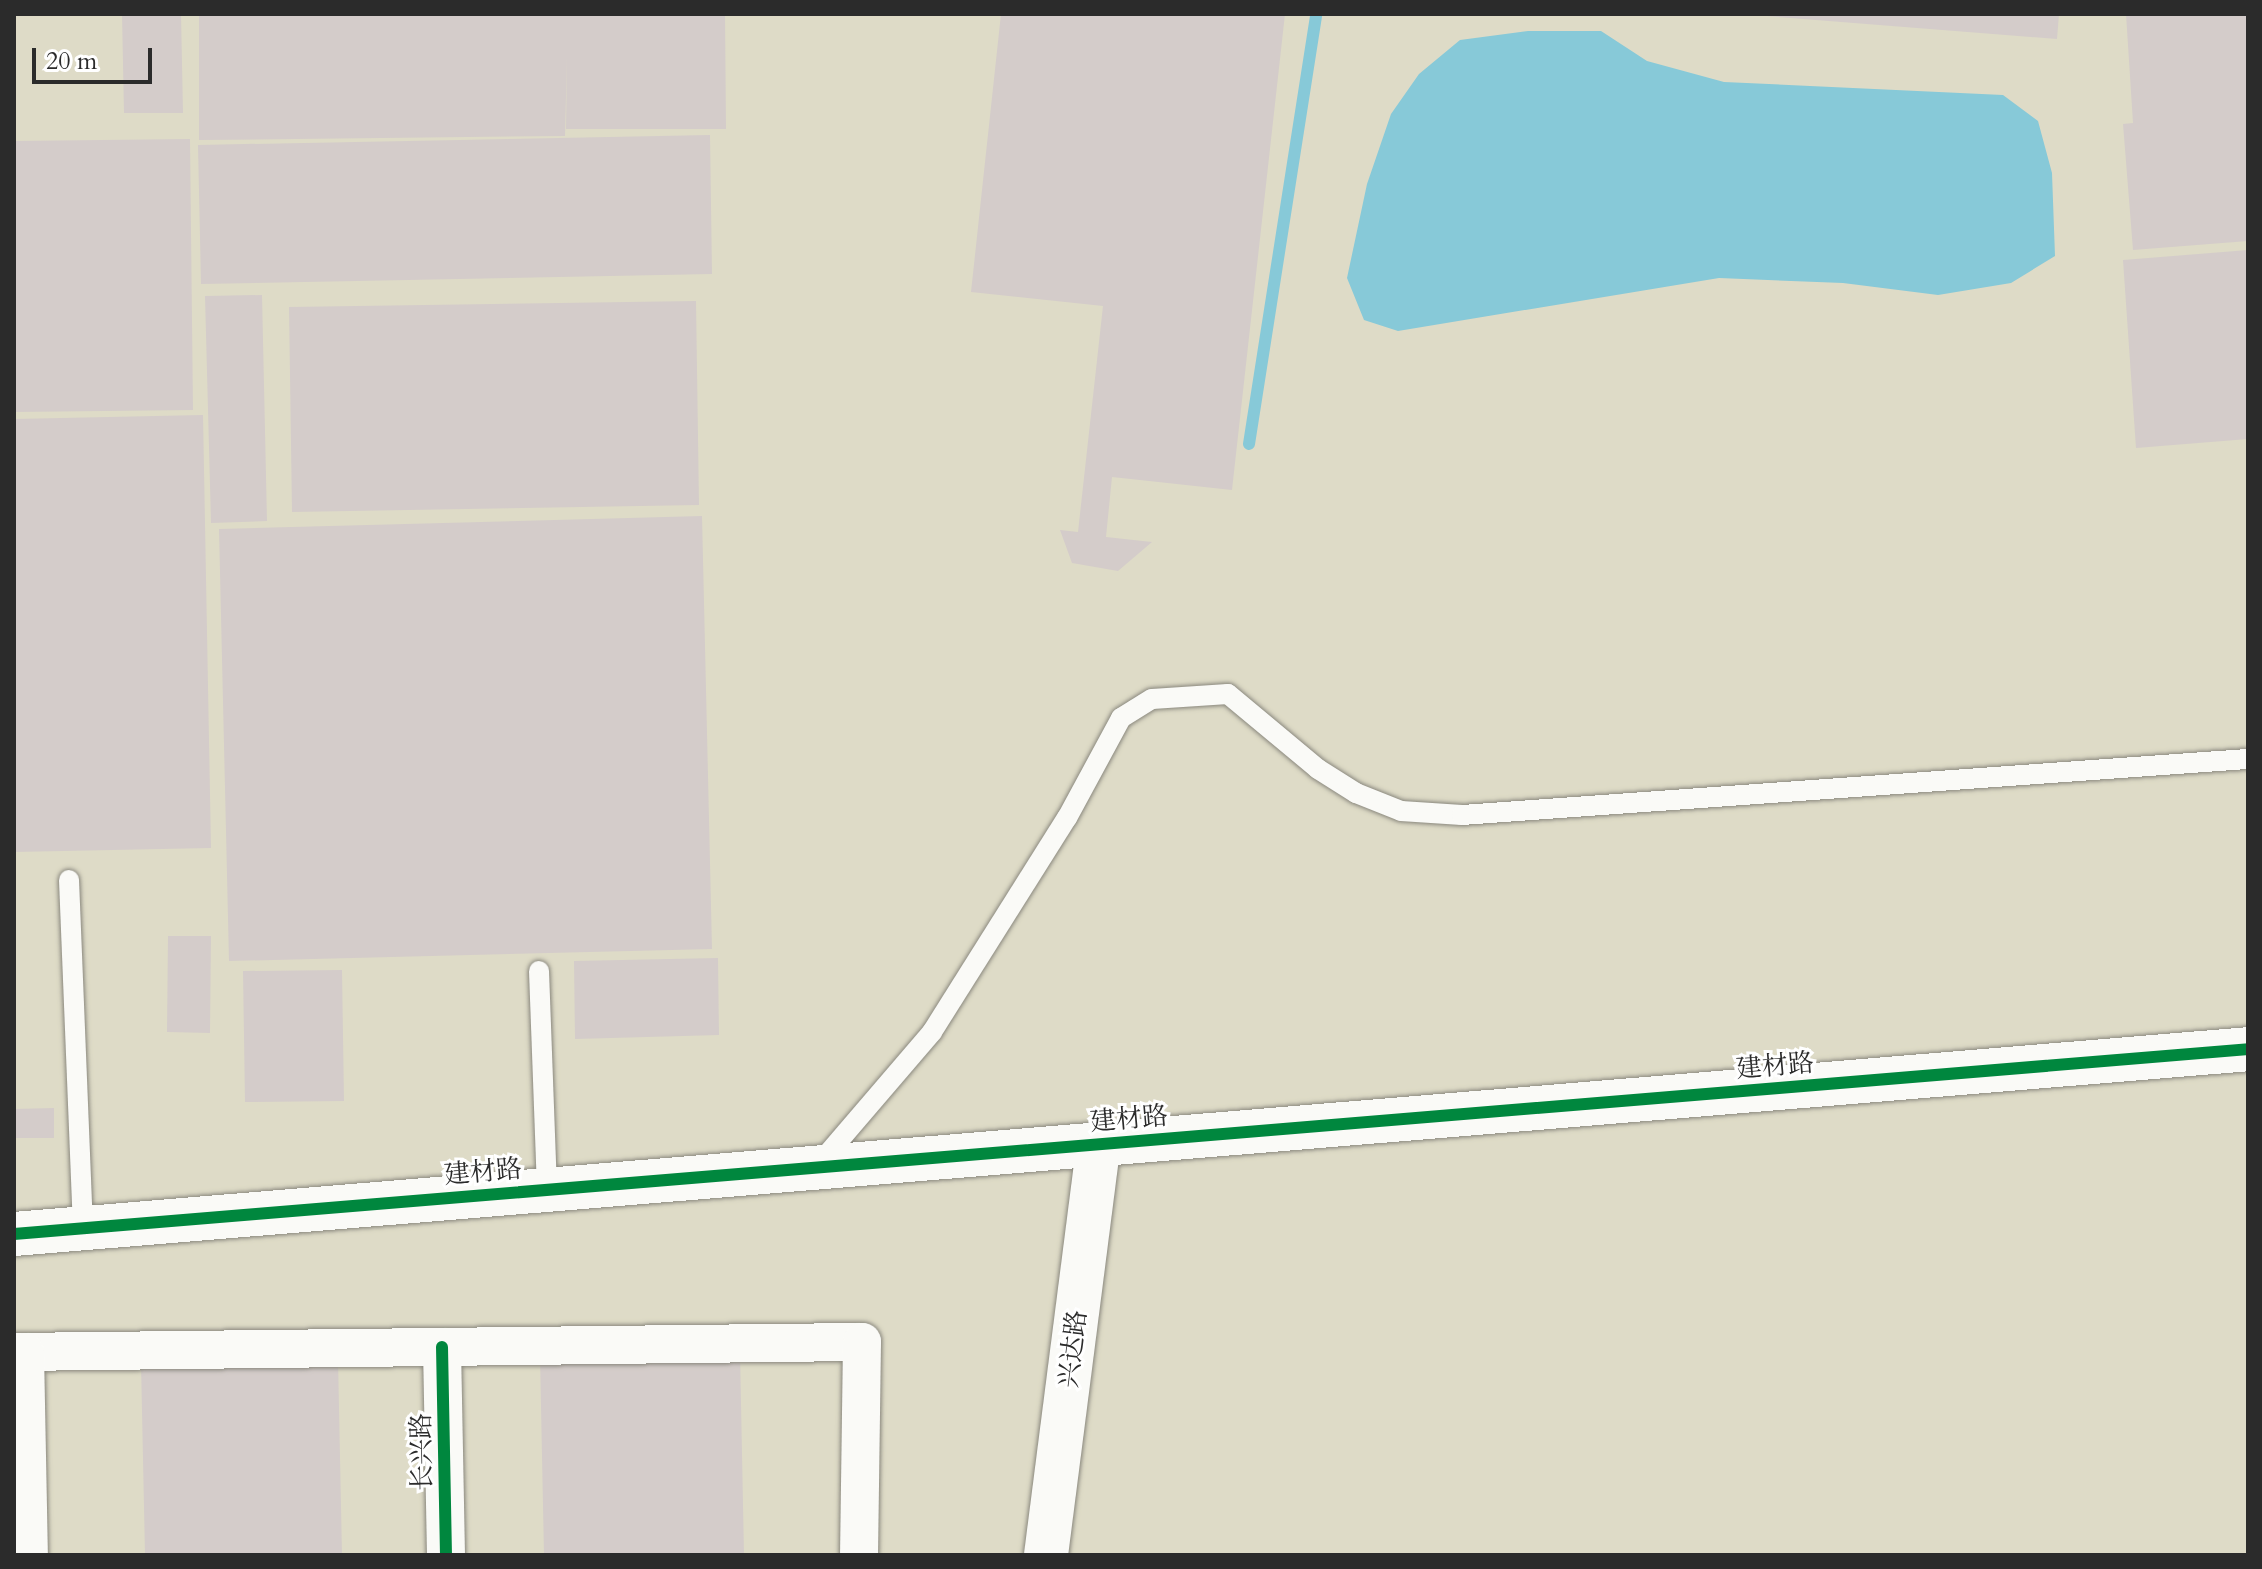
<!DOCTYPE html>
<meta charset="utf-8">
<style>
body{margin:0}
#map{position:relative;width:2262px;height:1569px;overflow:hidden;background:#dedbc7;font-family:Cardo,"Noto Serif SC",serif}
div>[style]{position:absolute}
.water>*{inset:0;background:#87c9d8}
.stream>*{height:12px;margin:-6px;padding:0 6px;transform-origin:6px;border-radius:6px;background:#87c9d8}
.building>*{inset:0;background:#d4ccca}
.roads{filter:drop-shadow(0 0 2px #8a887e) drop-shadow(0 0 2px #8a887e)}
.service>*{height:20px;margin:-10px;padding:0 10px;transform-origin:10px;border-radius:10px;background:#fafaf7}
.minor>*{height:38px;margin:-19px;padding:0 19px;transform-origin:19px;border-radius:19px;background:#fafaf7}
.tertiary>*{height:44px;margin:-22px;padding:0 22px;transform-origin:22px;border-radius:22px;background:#fafaf7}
.cycleway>*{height:12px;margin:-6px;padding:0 6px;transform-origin:6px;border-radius:6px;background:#00873e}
span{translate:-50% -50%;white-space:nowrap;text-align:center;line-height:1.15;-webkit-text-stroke:6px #fff;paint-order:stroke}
.street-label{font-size:26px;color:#2b2b2b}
.frame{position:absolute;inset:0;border:16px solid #2b2b2b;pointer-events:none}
.scale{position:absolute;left:32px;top:48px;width:120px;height:36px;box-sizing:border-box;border:4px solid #2b2b2b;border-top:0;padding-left:10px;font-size:24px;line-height:28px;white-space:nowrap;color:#2b2b2b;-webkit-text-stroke:6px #fff;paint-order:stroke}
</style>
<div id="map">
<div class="water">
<i style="clip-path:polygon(1528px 31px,1601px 31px,1647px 61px,1724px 82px,2003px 95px,2038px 121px,2052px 173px,2055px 256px,2011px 283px,1938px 295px,1843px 283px,1719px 278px,1398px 331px,1364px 320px,1347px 278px,1367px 184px,1391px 114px,1419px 74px,1460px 40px)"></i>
</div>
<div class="stream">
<i style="left:1249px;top:444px;width:435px;rotate:-81.1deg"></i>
</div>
<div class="building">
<i style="clip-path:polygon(122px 14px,181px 14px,183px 113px,124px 113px)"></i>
<i style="clip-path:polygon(199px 14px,725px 14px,726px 129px,566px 129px,567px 57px,565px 136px,199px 140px)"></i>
<i style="clip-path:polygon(1001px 14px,1285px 14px,1232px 490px,1112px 477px,1106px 537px,1152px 542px,1118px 571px,1072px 563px,1060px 530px,1078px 532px,1103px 306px,971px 292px)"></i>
<i style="clip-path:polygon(1741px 14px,2059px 14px,2057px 39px)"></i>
<i style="clip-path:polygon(2126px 14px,2248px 14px,2248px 241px,2133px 250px,2123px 124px,2133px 123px)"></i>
<i style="clip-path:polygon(710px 135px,712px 274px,201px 284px,198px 145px)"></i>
<i style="clip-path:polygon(190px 139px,193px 410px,14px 412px,14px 141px)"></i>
<i style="clip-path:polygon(2248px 250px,2248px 439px,2136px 448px,2123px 260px)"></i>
<i style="clip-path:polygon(262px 295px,267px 521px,211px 523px,205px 296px)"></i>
<i style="clip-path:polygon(696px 301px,699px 505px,292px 512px,289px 307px)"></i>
<i style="clip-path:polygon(203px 415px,211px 848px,14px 852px,14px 419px)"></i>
<i style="clip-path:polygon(702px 516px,712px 949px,229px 961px,219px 529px)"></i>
<i style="clip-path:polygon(168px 936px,211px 936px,210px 1033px,167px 1032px)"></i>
<i style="clip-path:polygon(718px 958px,719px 1035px,575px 1039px,574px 961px)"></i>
<i style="clip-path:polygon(342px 970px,344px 1101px,245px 1102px,243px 971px)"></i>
<i style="clip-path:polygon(54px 1108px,54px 1138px,14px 1138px,14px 1109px)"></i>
<i style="clip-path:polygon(740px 1352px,744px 1555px,544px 1555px,540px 1356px)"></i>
<i style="clip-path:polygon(338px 1359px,342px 1555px,145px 1555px,141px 1363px)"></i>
</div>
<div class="roads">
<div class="service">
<i style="left:69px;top:880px;width:348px;rotate:87.7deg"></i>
<i style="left:539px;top:971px;width:218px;rotate:87.9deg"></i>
<i style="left:819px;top:1164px;width:174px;rotate:-49.4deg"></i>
<i style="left:932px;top:1032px;width:253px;rotate:-57.8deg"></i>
<i style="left:1067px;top:818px;width:114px;rotate:-61.6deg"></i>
<i style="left:1121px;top:718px;width:36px;rotate:-32deg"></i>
<i style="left:1152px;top:699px;width:76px;rotate:-3.8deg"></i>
<i style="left:1228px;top:694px;width:117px;rotate:39.8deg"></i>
<i style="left:1318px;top:769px;width:45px;rotate:32.3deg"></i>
<i style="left:1356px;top:793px;width:48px;rotate:21.8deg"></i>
<i style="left:1401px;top:811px;width:61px;rotate:3.8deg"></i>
<i style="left:1462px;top:815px;width:788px;rotate:-4.08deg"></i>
</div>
<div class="minor">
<i style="left:442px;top:1347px;width:208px;rotate:88.9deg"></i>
<i style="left:14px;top:1352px;width:848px;rotate:-0.68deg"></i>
<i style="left:862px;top:1342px;width:213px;rotate:90.8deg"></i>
<i style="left:25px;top:1352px;width:203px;rotate:88.9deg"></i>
</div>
<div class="tertiary">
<i style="left:14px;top:1234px;width:2242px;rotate:-4.73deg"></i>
<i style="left:1046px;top:1555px;width:415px;rotate:-82.7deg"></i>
</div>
</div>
<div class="cycleway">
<i style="left:14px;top:1234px;width:2242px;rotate:-4.73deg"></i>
<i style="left:442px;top:1347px;width:208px;rotate:88.9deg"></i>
</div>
<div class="street-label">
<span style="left:1775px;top:1066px;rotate:-5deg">建材路</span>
<span style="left:1129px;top:1119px;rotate:-5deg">建材路</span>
<span style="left:483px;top:1172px;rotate:-5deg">建材路</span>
<span style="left:1073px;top:1349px;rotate:-83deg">兴达路</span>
<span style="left:422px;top:1452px;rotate:-91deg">长兴路</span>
</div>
<div class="frame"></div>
<div class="scale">20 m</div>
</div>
